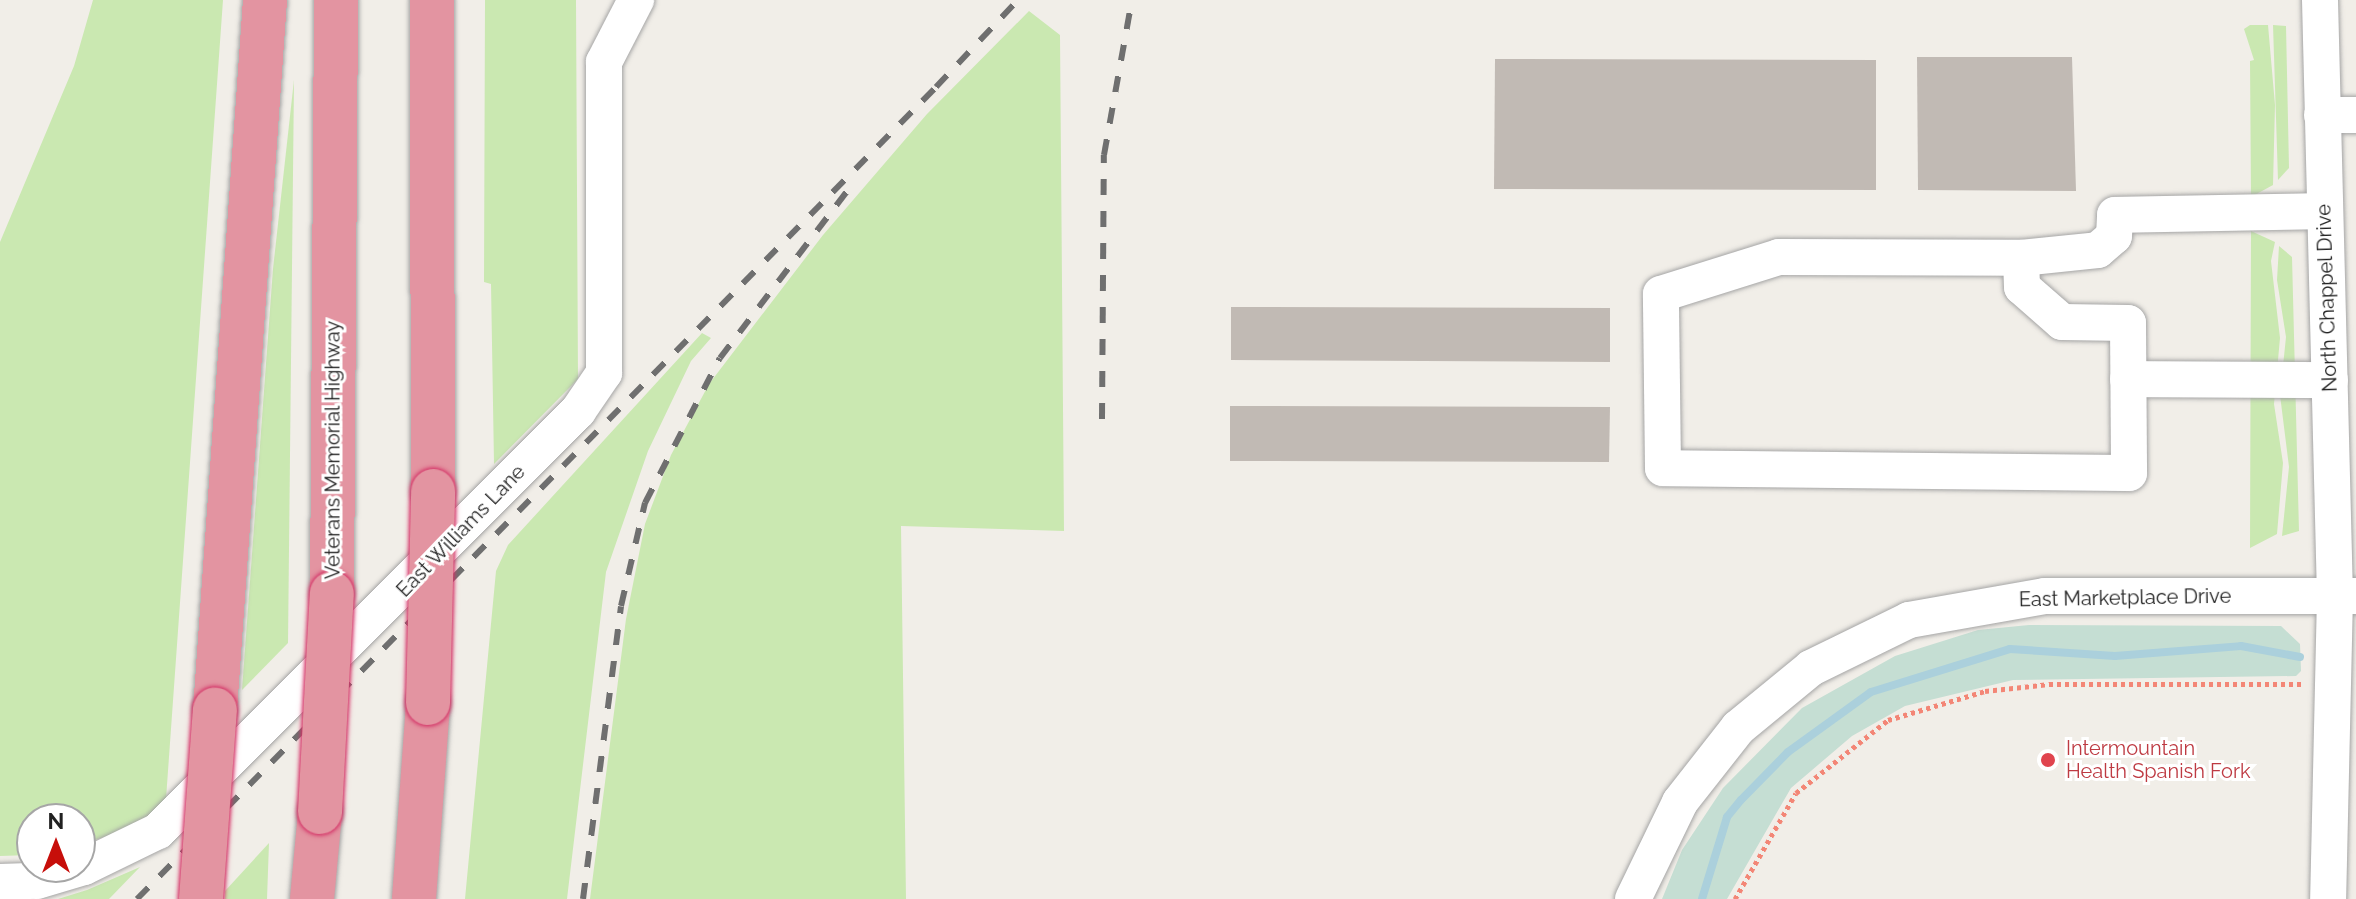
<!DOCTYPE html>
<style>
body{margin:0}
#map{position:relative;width:2356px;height:899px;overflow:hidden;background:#f1eee8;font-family:Raleway,sans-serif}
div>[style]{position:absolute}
.grass>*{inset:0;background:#cae8b1}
.wetland>*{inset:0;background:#c5ded3}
.stream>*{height:8px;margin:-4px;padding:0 4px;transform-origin:4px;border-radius:4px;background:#abd0dc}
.building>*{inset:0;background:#c1bab4}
.path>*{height:5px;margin-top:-2.5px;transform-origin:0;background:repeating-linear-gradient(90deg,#f38676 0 4px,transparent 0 8px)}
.roads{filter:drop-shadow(0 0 2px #a5a5a5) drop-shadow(0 0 2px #a5a5a5)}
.minor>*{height:36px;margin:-18px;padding:0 18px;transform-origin:18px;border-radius:18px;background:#fff}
.highway>*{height:44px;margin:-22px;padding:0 22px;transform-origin:22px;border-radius:22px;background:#e394a1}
.rail>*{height:6px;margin-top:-3px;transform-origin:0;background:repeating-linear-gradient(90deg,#6f6f6f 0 16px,transparent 0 32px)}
.bridges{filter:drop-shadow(0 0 2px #d33065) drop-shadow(0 0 2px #d33065)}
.highway-bridge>*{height:44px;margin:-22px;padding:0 22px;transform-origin:22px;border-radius:22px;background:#e394a1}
.dots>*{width:22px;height:22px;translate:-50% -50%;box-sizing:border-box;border:4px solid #fff;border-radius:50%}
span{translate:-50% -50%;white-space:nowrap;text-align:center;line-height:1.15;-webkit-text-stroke:6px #fff;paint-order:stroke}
.street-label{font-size:20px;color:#212121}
.health-label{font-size:20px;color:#be3a42}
.left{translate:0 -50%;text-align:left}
.north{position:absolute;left:16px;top:803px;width:80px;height:80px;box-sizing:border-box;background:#fff;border:2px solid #a6a6a6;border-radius:50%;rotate:0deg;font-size:22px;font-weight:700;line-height:32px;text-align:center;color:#212121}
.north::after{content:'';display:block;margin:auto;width:28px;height:36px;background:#c70e0a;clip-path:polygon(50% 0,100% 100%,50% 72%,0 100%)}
</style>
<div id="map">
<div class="grass">
<i style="clip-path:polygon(93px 0,223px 0,166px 799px,163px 810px,137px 826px,80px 845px,80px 819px,32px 819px,32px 855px,0 856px,0 242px,74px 66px)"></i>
<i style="clip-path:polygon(485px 0,576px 0,578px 379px,494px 464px,491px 284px,484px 282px)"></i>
<i style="clip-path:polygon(1029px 11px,1060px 35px,1064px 531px,901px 526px,906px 899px,590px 899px,626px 619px,645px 524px,671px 455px,709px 384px,823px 235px,927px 114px)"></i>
<i style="clip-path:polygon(2250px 25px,2268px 25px,2275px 105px,2273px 185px,2251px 197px,2250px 61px,2254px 60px,2244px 29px)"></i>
<i style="clip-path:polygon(2273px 25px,2286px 26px,2289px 168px,2278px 180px)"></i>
<i style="clip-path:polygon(294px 80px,288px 643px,242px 690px,273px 269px)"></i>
<i style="clip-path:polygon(2251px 231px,2275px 242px,2271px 261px,2280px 338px,2274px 404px,2283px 463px,2277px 534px,2250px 548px)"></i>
<i style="clip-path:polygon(2279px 246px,2292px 257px,2299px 531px,2282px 536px,2289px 467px,2280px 395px,2286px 337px,2277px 280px)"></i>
<i style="clip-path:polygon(702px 333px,711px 338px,691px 361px,648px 451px,606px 572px,567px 899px,465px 899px,496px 571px,508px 545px)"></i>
<i style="clip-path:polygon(269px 843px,267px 899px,225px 899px,225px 891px)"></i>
<i style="clip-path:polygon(140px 867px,109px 899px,58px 899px,87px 890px)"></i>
</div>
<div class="wetland">
<i style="clip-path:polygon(2029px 625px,2281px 626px,2300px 644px,2301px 671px,2296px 676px,2013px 680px,1905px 706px,1852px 736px,1791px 788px,1727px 899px,1662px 899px,1682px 850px,1723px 788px,1802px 708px,1895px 656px,1978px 630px)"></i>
</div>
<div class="stream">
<i style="left:1702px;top:899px;width:86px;rotate:-73deg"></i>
<i style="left:1727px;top:817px;width:22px;rotate:-51deg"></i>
<i style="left:1741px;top:800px;width:67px;rotate:-45.6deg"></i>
<i style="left:1788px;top:752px;width:102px;rotate:-35.9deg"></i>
<i style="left:1871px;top:692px;width:145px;rotate:-17.2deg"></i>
<i style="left:2010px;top:649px;width:105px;rotate:3.8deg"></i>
<i style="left:2115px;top:656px;width:126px;rotate:-4.5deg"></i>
<i style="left:2241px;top:646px;width:60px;rotate:10.6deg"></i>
</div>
<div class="building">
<i style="clip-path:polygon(1917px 57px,2072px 57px,2076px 191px,1918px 190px)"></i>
<i style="clip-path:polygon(1495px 59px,1876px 60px,1876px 190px,1494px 189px)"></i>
<i style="clip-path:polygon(1231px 307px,1610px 308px,1610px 362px,1231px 360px)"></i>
<i style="clip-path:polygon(1230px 406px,1610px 407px,1609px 462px,1230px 461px)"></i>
</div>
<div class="path">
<i style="left:1735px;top:899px;width:122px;rotate:-60.1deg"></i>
<i style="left:1796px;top:793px;width:117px;rotate:-38.4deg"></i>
<i style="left:1888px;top:720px;width:101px;rotate:-16.6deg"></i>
<i style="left:1985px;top:691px;width:64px;rotate:-6.2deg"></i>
<i style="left:2049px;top:684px;width:253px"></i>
</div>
<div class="roads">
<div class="minor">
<i style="left:2320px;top:0;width:596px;rotate:88.56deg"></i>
<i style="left:2335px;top:596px;width:303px;rotate:91.3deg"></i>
<i style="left:2322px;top:115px;width:34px"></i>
<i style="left:2021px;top:258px;width:29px;rotate:88deg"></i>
<i style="left:2022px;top:287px;width:53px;rotate:41.2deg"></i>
<i style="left:2062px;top:322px;width:66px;rotate:0.9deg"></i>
<i style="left:2128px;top:323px;width:150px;rotate:89.6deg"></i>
<i style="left:2129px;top:473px;width:466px;rotate:-179.4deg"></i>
<i style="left:1663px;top:468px;width:174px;rotate:-90.7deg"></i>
<i style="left:1661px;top:294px;width:124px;rotate:-17.4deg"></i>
<i style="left:1779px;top:257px;width:242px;rotate:0.2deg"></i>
<i style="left:2021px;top:258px;width:77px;rotate:-5.9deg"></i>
<i style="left:2098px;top:250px;width:21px;rotate:-41deg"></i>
<i style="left:2114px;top:236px;width:21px;rotate:-87deg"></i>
<i style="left:2115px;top:215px;width:209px;rotate:-1.1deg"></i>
<i style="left:2128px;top:379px;width:202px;rotate:0.3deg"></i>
<i style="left:0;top:882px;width:37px;rotate:-2deg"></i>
<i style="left:37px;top:881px;width:49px;rotate:-16.6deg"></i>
<i style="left:84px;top:867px;width:82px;rotate:-25.9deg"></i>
<i style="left:158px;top:831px;width:594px;rotate:-45deg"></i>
<i style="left:578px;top:411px;width:46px;rotate:-55.6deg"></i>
<i style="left:604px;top:373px;width:311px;rotate:-90deg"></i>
<i style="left:604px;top:62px;width:70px;rotate:-62.7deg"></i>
<i style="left:1633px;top:899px;width:108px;rotate:-64.1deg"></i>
<i style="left:1680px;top:802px;width:94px;rotate:-51.9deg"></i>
<i style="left:1738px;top:728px;width:94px;rotate:-39.4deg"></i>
<i style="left:1811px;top:668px;width:109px;rotate:-26.1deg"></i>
<i style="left:1909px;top:620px;width:138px;rotate:-10deg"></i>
<i style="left:2045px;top:596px;width:311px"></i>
</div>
<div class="highway">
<i style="left:432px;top:0;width:491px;rotate:89.9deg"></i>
<i style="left:332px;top:593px;width:593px;rotate:-89.61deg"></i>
<i style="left:215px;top:710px;width:712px;rotate:-85.97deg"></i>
<i style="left:312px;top:899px;width:87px;rotate:-84.7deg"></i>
<i style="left:414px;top:899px;width:196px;rotate:-85.9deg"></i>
</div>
</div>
<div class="rail">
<i style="left:936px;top:87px;width:120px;rotate:-46.7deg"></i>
<i style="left:1102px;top:419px;width:264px;rotate:-89.6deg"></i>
<i style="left:1104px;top:155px;width:158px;rotate:-79.8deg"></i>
<i style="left:137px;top:899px;width:1149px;rotate:-45.46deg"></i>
<i style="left:583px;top:899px;width:295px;rotate:-82.6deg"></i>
<i style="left:621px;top:606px;width:106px;rotate:-76.9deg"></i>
<i style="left:645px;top:503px;width:163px;rotate:-62.7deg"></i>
<i style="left:720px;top:358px;width:223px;rotate:-52.7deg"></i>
</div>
<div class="bridges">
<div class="highway-bridge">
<i style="left:428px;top:703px;width:212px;rotate:-88.6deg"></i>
<i style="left:320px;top:812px;width:219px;rotate:-86.9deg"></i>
<i style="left:201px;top:899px;width:190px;rotate:-85.8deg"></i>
</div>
</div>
<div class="dots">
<i style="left:2048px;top:760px;background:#e0444e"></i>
</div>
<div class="street-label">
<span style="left:2327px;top:298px;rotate:-92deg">North Chappel Drive</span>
<span style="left:333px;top:450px;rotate:-90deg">Veterans Memorial Highway</span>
<span style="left:461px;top:531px;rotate:-46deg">East Williams Lane</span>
<span style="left:2125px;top:598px;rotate:-1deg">East Marketplace Drive</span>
</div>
<div class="health-label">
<span class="left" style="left:2066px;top:760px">Intermountain<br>Health Spanish Fork</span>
</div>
<div class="north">N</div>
</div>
